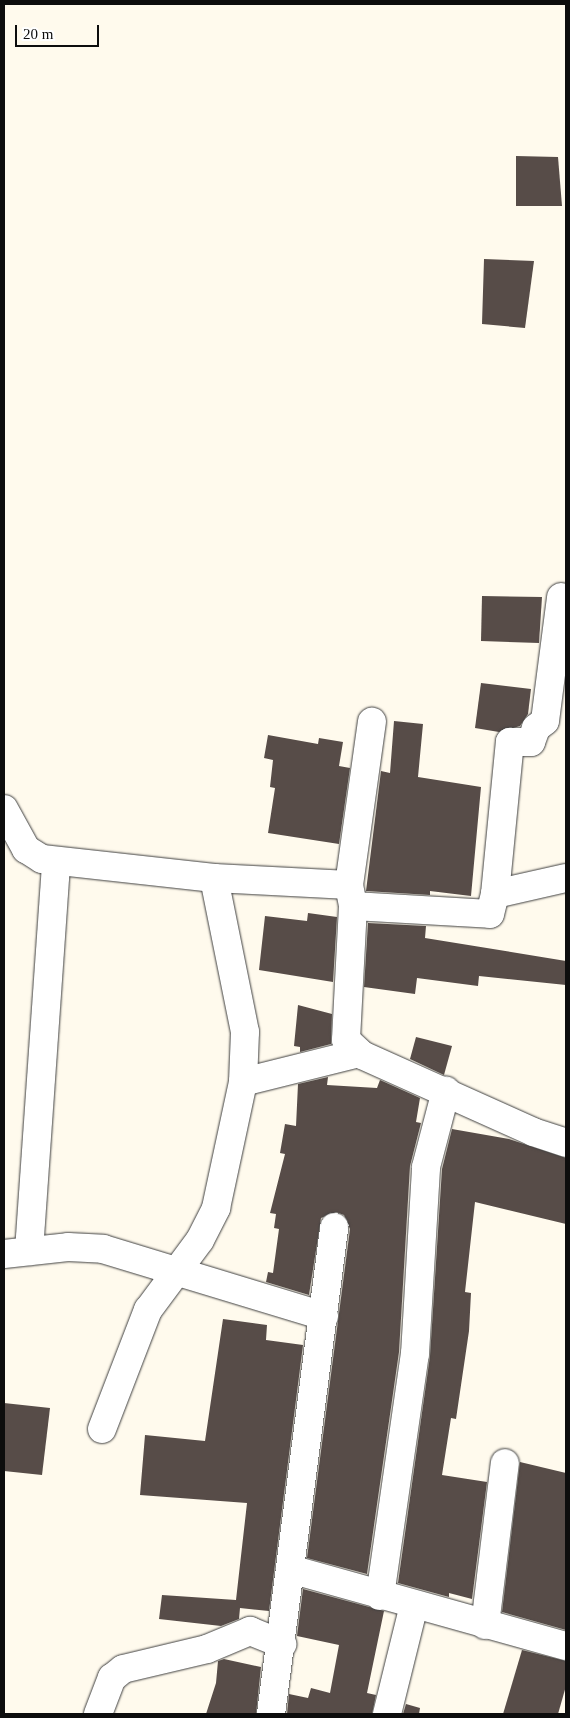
<!DOCTYPE html>
<style>
body{margin:0}
#map{position:relative;width:570px;height:1718px;overflow:hidden;background:#fffaed;font-family:Georgia,serif}
div>[style]{position:absolute}
.building>*{inset:0;background:#574c48}
.roads{filter:drop-shadow(0 0 1px #404040) drop-shadow(0 0 1px #404040)}
.minor>*{height:28px;margin:-14px;padding:0 14px;transform-origin:14px;border-radius:14px;background:#fff}
span{translate:-50% -50%;white-space:nowrap;text-align:center;line-height:1.15;-webkit-text-stroke:5px #fff;paint-order:stroke}
.frame{position:absolute;inset:0;border:5px solid #0d0d0d;pointer-events:none}
.scale{position:absolute;left:15px;top:25px;width:84px;height:22px;box-sizing:border-box;border:2px solid #0d0d0d;border-top:0;padding-left:6px;font-size:15px;line-height:18px;white-space:nowrap;color:#0d0d0d;-webkit-text-stroke:4px #fff;paint-order:stroke}
</style>
<div id="map">
<div class="building">
<i style="clip-path:polygon(516px 156px,558px 157px,562px 206px,516px 206px)"></i>
<i style="clip-path:polygon(484px 259px,534px 261px,525px 328px,482px 324px)"></i>
<i style="clip-path:polygon(482px 596px,542px 597px,539px 643px,481px 641px)"></i>
<i style="clip-path:polygon(481px 683px,531px 689px,528px 714px,520px 726px,499px 732px,475px 728px)"></i>
<i style="clip-path:polygon(394px 721px,423px 724px,418px 777px,481px 787px,471px 896px,430px 891px,430px 895px,366px 891px,381px 771px,390px 773px)"></i>
<i style="clip-path:polygon(268px 735px,318px 744px,319px 738px,343px 742px,339px 766px,350px 768px,339px 844px,268px 833px,275px 788px,270px 787px,273px 760px,264px 758px)"></i>
<i style="clip-path:polygon(308px 913px,337px 917px,333px 982px,259px 970px,265px 916px,307px 921px)"></i>
<i style="clip-path:polygon(368px 923px,426px 926px,425px 938px,566px 961px,566px 985px,479px 976px,478px 986px,417px 978px,415px 994px,364px 987px)"></i>
<i style="clip-path:polygon(298px 1005px,332px 1014px,331px 1044px,300px 1052px,300px 1047px,294px 1046px)"></i>
<i style="clip-path:polygon(416px 1037px,452px 1046px,444px 1075px,410px 1059px)"></i>
<i style="clip-path:polygon(328px 1077px,327px 1085px,377px 1088px,380px 1080px,420px 1098px,416px 1122px,421px 1123px,410px 1166px,399px 1352px,367px 1574px,307px 1558px,350px 1229px,344px 1215px,336px 1212px,321px 1218px,309px 1295px,266px 1282px,268px 1272px,273px 1273px,279px 1229px,274px 1228px,276px 1214px,270px 1213px,285px 1154px,280px 1153px,285px 1124px,296px 1126px,298px 1084px)"></i>
<i style="clip-path:polygon(452px 1129px,509px 1139px,566px 1158px,566px 1224px,475px 1202px,465px 1292px,471px 1293px,469px 1331px,456px 1419px,451px 1418px,442px 1475px,487px 1482px,472px 1599px,449px 1593px,449px 1597px,398px 1583px,430px 1356px,442px 1169px)"></i>
<i style="clip-path:polygon(223px 1319px,267px 1325px,266px 1340px,303px 1345px,269px 1611px,240px 1608px,239px 1619px,221px 1626px,159px 1619px,162px 1595px,236px 1600px,247px 1503px,140px 1495px,145px 1435px,205px 1441px)"></i>
<i style="clip-path:polygon(4px 1403px,50px 1408px,42px 1475px,4px 1471px)"></i>
<i style="clip-path:polygon(520px 1462px,566px 1473px,566px 1630px,502px 1612px)"></i>
<i style="clip-path:polygon(303px 1589px,384px 1611px,367px 1693px,376px 1695px,372px 1714px,287px 1714px,289px 1694px,308px 1698px,311px 1688px,330px 1693px,339px 1645px,297px 1636px)"></i>
<i style="clip-path:polygon(522px 1650px,566px 1661px,566px 1686px,558px 1714px,503px 1714px)"></i>
<i style="clip-path:polygon(224px 1659px,261px 1667px,256px 1714px,206px 1714px,216px 1683px,218px 1661px)"></i>
<i style="clip-path:polygon(406px 1704px,420px 1708px,419px 1714px,403px 1714px)"></i>
</div>
<div class="roads">
<div class="minor">
<i style="left:4px;top:809px;width:46px;rotate:61.2deg"></i>
<i style="left:26px;top:849px;width:19px;rotate:32deg"></i>
<i style="left:42px;top:859px;width:173px;rotate:6.3deg"></i>
<i style="left:214px;top:878px;width:135px;rotate:3deg"></i>
<i style="left:349px;top:885px;width:21px;rotate:79deg"></i>
<i style="left:353px;top:906px;width:137px;rotate:3.3deg"></i>
<i style="left:490px;top:914px;width:21px;rotate:-76deg"></i>
<i style="left:495px;top:894px;width:73px;rotate:-12.7deg"></i>
<i style="left:349px;top:885px;width:165px;rotate:-82deg"></i>
<i style="left:495px;top:894px;width:153px;rotate:-84.4deg"></i>
<i style="left:510px;top:742px;width:21px"></i>
<i style="left:531px;top:742px;width:15px;rotate:-70deg"></i>
<i style="left:536px;top:728px;width:11px;rotate:-38deg"></i>
<i style="left:545px;top:721px;width:125px;rotate:-82.6deg"></i>
<i style="left:353px;top:906px;width:134px;rotate:93deg"></i>
<i style="left:346px;top:1040px;width:22px;rotate:43deg"></i>
<i style="left:362px;top:1055px;width:188px;rotate:24.2deg"></i>
<i style="left:533px;top:1132px;width:35px;rotate:18deg"></i>
<i style="left:243px;top:1082px;width:120px;rotate:-14deg"></i>
<i style="left:29px;top:1251px;width:390px;rotate:-86deg"></i>
<i style="left:4px;top:1254px;width:64px;rotate:-6.2deg"></i>
<i style="left:68px;top:1247px;width:35px;rotate:3deg"></i>
<i style="left:103px;top:1249px;width:231px;rotate:16.9deg"></i>
<i style="left:102px;top:1429px;width:128px;rotate:-68.9deg"></i>
<i style="left:148px;top:1310px;width:87px;rotate:-53.4deg"></i>
<i style="left:200px;top:1240px;width:36px;rotate:-63deg"></i>
<i style="left:216px;top:1208px;width:129px;rotate:-77.9deg"></i>
<i style="left:243px;top:1082px;width:50px;rotate:-87.7deg"></i>
<i style="left:245px;top:1032px;width:157px;rotate:-101.4deg"></i>
<i style="left:290px;top:1569px;width:287px;rotate:15.6deg"></i>
<i style="left:380px;top:1596px;width:245px;rotate:-81.8deg"></i>
<i style="left:415px;top:1354px;width:187px;rotate:-86.6deg"></i>
<i style="left:426px;top:1167px;width:79px;rotate:-75.3deg"></i>
<i style="left:485px;top:1625px;width:163px;rotate:-83deg"></i>
<i style="left:98px;top:1714px;width:39px;rotate:-69deg"></i>
<i style="left:112px;top:1678px;width:14px;rotate:-39deg"></i>
<i style="left:123px;top:1669px;width:86px;rotate:-13.4deg"></i>
<i style="left:207px;top:1649px;width:47px;rotate:-22.7deg"></i>
<i style="left:250px;top:1631px;width:35px;rotate:22deg"></i>
<i style="left:271px;top:1714px;width:491px;rotate:-82.6deg"></i>
<i style="left:387px;top:1714px;width:112px;rotate:-76.1deg"></i>
</div>
</div>
<div class="frame"></div>
<div class="scale">20 m</div>
</div>
